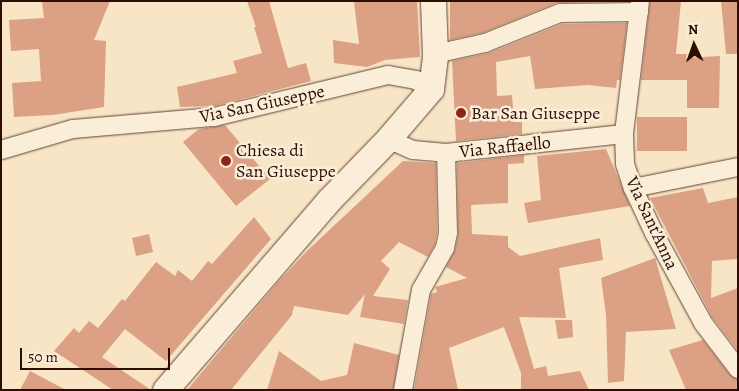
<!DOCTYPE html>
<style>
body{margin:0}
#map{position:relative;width:739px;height:391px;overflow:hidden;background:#f7e5c5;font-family:Alegreya,serif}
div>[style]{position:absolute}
.building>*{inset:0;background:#dca084}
.roads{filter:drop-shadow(0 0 1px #604334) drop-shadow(0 0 1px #604334)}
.street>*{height:18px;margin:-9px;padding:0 9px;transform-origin:9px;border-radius:9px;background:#faeed9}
.secondary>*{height:25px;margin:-12.5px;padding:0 12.5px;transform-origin:12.5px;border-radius:12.5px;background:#faeed9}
.dots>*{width:14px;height:14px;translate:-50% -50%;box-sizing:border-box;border:2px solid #faeed9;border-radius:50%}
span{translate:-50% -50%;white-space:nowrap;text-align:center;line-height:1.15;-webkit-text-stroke:5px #faeed9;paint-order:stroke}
.street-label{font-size:18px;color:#2e0d03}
.poi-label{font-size:18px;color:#2e0d03}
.left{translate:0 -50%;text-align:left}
.frame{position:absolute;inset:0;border:2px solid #2e0d03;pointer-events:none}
.north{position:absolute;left:669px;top:20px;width:50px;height:50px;-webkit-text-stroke:4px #faeed9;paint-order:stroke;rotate:357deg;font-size:14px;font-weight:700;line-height:20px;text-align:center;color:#2e0d03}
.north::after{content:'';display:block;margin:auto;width:18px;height:22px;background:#2e0d03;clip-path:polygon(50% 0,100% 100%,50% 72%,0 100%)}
.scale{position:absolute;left:20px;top:348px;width:150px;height:22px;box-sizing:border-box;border:2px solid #2e0d03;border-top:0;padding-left:6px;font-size:15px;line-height:18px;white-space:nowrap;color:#2e0d03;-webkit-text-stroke:4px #faeed9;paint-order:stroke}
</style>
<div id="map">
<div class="building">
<i style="clip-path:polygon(42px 1px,110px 1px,94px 40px,106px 41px,104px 107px,53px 115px,14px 117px,12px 83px,41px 81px,39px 49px,11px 51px,9px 20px,44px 18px)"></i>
<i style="clip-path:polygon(247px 1px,269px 1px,288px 68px,306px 63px,311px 81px,214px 106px,180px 107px,177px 87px,237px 73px,233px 61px,262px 53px,254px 27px,256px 27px)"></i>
<i style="clip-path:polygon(354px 1px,417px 1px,420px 57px,385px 60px,367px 67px,334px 63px,333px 40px,359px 44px)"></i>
<i style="clip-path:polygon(450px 1px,629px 1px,556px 3px,482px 33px,450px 40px)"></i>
<i style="clip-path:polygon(650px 1px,681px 1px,676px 54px,687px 54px,686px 58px,720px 56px,719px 108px,687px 108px,687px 80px,641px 80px)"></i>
<i style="clip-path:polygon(721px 1px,738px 1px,738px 54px,726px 54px)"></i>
<i style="clip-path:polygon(627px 23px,620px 80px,617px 80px,616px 88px,588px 85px,535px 89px,530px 56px,496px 62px,497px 96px,512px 95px,514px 122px,522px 122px,522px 134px,456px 141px,452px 61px,489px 53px,562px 24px)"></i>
<i style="clip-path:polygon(637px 117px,687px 117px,687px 151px,637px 151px)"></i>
<i style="clip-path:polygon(225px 125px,270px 179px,236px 206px,183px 142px,199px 129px)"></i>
<i style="clip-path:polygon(606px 149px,630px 206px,528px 223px,524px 203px,541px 200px,537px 156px)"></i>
<i style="clip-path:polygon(524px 155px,524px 163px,508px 164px,508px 203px,471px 205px,472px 234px,508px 236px,508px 247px,520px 256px,600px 238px,603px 260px,559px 268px,566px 318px,519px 317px,534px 369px,546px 366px,548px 376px,580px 371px,589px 390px,521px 390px,521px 373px,504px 327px,449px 348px,458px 390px,414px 390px,431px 294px,437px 292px,435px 287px,467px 278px,446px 267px,455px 250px,458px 235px,457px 163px)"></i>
<i style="clip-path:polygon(403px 161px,436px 163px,437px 232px,435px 244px,428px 257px,399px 242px,381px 261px,390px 269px,373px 296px,408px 300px,404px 324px,360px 317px,365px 294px,348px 315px,294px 306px,292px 315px,231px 390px,187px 390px,278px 282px,308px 250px)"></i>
<i style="clip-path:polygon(703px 188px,708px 203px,738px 197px,738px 259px,712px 261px,711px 298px,738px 288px,738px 351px,712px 317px,650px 198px)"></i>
<i style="clip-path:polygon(254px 217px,271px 239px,166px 361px,125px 329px,102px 357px,151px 390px,113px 390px,54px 351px,74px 328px,79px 333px,89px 321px,98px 328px,122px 299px,125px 301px,156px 262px,175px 276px,178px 270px,192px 281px,208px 261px,212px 264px)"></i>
<i style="clip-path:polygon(149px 234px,153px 252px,136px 256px,132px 238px)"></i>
<i style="clip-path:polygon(655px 258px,676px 329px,626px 332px,624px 381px,608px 383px,606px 315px,601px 278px)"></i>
<i style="clip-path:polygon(555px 320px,572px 320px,573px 337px,558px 339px)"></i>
<i style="clip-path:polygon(703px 340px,730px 375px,738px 379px,738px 390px,686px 390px,669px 350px)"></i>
<i style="clip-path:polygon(354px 343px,399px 355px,393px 390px,267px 390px,279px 351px,321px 381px,347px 375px)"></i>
<i style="clip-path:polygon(30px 371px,66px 390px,20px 390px)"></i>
</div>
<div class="roads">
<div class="street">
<i style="left:640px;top:1px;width:134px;rotate:96.9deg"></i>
<i style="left:624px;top:134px;width:30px;rotate:88deg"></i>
<i style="left:625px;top:164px;width:25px;rotate:72deg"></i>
<i style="left:633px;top:188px;width:50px;rotate:65deg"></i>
<i style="left:654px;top:233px;width:102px;rotate:61.4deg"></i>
<i style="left:703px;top:323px;width:58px;rotate:52.7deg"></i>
<i style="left:435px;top:54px;width:51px;rotate:-12.4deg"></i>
<i style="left:485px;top:43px;width:81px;rotate:-21.8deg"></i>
<i style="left:560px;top:13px;width:79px;rotate:-0.7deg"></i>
<i style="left:388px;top:139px;width:27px;rotate:24deg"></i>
<i style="left:413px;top:150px;width:33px;rotate:5deg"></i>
<i style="left:446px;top:153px;width:179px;rotate:-6.1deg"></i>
<i style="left:1px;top:150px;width:75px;rotate:-16.3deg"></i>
<i style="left:73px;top:129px;width:142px;rotate:-4.9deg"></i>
<i style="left:214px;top:117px;width:179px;rotate:-13.6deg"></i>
<i style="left:388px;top:75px;width:28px;rotate:10deg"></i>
<i style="left:416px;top:80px;width:17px;rotate:31deg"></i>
<i style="left:633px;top:188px;width:107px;rotate:-11.3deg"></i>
<i style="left:403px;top:390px;width:102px;rotate:-79.8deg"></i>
<i style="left:421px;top:290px;width:48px;rotate:-60.3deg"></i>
<i style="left:445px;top:248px;width:15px;rotate:-79deg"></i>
<i style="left:448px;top:233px;width:80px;rotate:-91.4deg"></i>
</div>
<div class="secondary">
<i style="left:165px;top:390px;width:250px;rotate:-49.2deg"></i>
<i style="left:328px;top:201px;width:86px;rotate:-45.9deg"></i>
<i style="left:388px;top:139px;width:66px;rotate:-49.3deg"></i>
<i style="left:431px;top:89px;width:35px;rotate:-83deg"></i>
<i style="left:435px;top:54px;width:53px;rotate:-92.2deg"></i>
</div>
</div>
<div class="dots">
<i style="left:461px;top:113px;background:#8f2418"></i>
<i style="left:226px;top:161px;background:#8f2418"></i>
</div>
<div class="street-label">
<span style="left:262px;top:104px;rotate:-12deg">Via San Giuseppe</span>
<span style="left:505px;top:147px;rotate:-6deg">Via Raffaello</span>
<span style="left:652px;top:223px;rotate:65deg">Via Sant'Anna</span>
</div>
<div class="poi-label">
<span class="left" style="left:471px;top:113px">Bar San Giuseppe</span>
<span class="left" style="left:236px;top:161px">Chiesa di<br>San Giuseppe</span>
</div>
<div class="frame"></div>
<div class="north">N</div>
<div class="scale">50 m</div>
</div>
